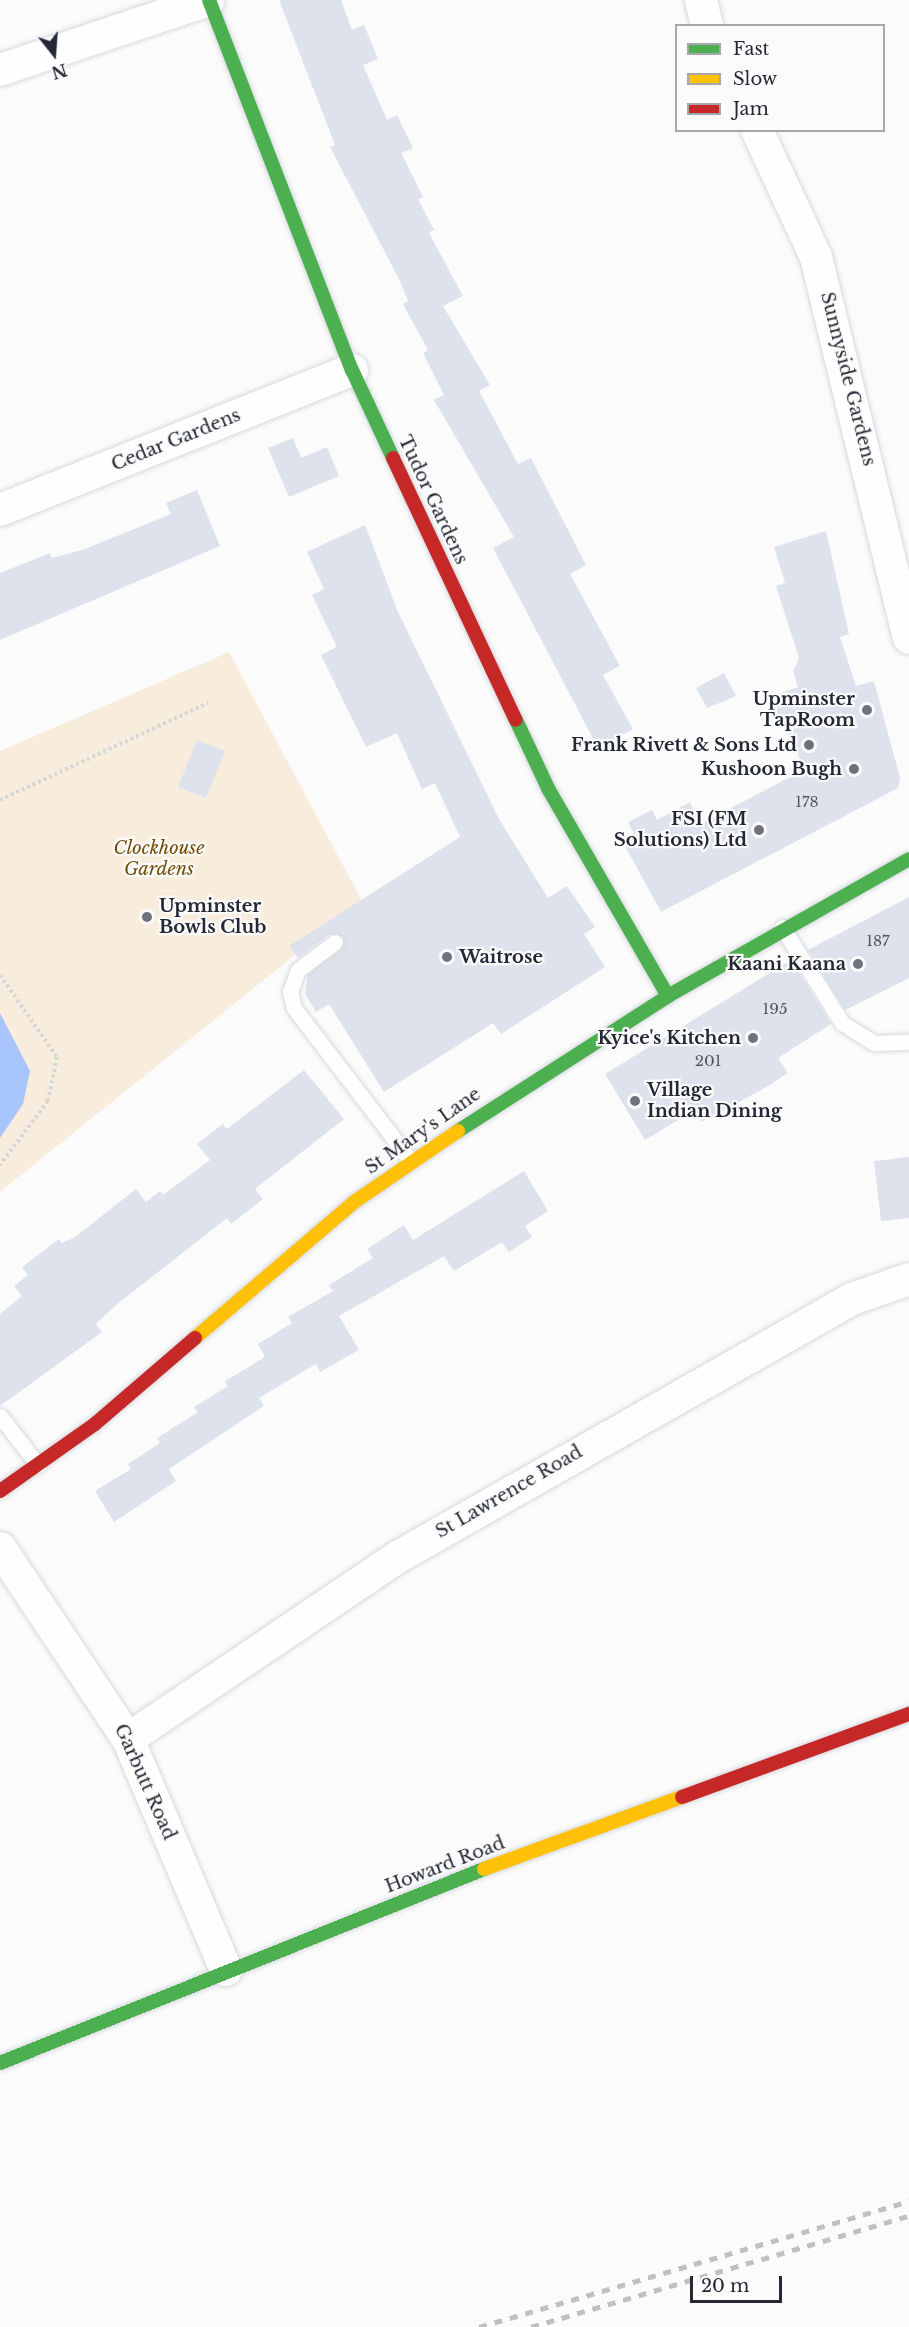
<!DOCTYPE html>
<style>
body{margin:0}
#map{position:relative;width:909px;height:2327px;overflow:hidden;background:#fbfbfb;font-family:"Libre Baskerville",serif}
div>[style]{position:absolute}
.green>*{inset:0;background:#f8ecdc}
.water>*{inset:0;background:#a8c5fe}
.building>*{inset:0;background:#dde2ec}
.path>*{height:4px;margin-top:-2px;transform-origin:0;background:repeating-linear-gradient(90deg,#d6d7d8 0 3px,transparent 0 6px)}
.roads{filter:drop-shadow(0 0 2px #d6d9de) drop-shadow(0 0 2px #d6d9de)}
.lane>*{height:15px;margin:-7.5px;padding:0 7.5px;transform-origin:7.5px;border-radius:7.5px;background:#fefefe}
.street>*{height:32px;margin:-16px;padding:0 16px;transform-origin:16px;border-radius:16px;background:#fefefe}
.fast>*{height:14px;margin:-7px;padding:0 7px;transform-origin:7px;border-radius:7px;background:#4caf50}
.slow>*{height:14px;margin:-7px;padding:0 7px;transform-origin:7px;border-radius:7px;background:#ffc107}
.jam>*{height:14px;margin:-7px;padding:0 7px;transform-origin:7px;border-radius:7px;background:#c62828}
.rail>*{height:4.5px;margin-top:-2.25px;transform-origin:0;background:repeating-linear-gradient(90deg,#c0c0c1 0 8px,transparent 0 16px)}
.dots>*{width:16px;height:16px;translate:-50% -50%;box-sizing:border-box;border:3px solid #fbfbfb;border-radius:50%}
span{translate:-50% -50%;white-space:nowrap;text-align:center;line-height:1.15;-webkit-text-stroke:4.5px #fbfbfb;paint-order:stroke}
.number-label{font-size:15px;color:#525662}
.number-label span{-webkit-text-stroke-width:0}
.street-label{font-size:18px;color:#232834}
.poi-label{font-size:18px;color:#232834;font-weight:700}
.right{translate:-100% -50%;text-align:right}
.left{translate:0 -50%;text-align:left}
.park-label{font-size:18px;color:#754c07;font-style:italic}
.legend{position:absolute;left:675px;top:24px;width:210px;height:108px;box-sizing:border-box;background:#fbfbfb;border:2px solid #a5a7ab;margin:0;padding:8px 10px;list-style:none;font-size:18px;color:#232834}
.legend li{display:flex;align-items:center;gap:12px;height:30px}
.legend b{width:30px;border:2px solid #a5a7ab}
.north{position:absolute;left:24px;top:24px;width:60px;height:60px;-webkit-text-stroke:4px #fbfbfb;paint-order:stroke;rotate:163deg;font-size:16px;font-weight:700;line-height:24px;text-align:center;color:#232834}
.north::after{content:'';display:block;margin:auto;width:21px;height:27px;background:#232834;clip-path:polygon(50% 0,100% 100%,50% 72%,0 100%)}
.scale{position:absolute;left:690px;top:2276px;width:92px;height:27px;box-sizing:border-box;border:3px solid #232834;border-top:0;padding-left:8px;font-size:18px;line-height:21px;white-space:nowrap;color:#232834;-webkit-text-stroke:4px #fbfbfb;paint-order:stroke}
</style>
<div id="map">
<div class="green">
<i style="clip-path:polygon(229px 652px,362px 901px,0 1192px,0 751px)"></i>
</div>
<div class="water">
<i style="clip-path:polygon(0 1013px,30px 1071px,23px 1104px,0 1138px)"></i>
</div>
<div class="building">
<i style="clip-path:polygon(279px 0,341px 0,352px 30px,364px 25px,378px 59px,363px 65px,387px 120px,397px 115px,413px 148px,401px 153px,423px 197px,418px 199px,434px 230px,429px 233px,463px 296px,443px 306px,490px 385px,479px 391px,518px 464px,531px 458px,586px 565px,570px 574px,620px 666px,603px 675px,633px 729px,598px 748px,493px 548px,514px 537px,434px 400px,444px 395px,423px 353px,428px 350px,403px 304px,408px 301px,400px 281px,330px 147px,335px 145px)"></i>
<i style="clip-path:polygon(293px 438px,301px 458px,327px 447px,339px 476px,289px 497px,268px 448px)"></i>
<i style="clip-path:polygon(197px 490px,220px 546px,0 640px,0 573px,50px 553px,52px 558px,85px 549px,171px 514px,166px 503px)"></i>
<i style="clip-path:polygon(365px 525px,398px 612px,499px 819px,548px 898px,567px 886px,595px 927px,584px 934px,605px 967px,501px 1034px,493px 1023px,384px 1092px,329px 1004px,316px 1012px,305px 994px,308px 974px,341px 949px,343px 937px,330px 934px,298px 958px,289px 946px,460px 837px,435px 783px,422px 789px,397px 733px,366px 747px,321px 655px,337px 647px,312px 595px,324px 589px,307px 552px)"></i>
<i style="clip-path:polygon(826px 531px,849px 634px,840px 637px,856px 686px,874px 681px,900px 778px,898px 788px,661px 912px,624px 844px,636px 838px,628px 822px,652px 810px,657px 820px,690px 802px,701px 824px,805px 769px,769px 697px,798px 687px,793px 671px,799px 658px,776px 586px,785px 583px,774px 547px)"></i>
<i style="clip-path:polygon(724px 673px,736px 696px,707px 708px,696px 688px)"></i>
<i style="clip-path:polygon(197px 740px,225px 751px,206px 798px,178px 787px)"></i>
<i style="clip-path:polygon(909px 897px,909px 978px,845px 1010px,808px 950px)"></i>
<i style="clip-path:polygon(791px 960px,831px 1024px,778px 1058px,788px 1073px,768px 1086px,702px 1122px,695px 1110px,645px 1140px,605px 1074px)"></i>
<i style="clip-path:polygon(304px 1070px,344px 1119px,255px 1189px,263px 1199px,231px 1224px,227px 1218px,116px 1305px,96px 1324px,102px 1332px,0 1406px,0 1314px,22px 1296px,14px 1286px,28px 1275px,22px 1267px,59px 1239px,62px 1243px,75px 1237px,136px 1189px,146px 1202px,160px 1191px,163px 1195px,210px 1160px,197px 1144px,223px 1124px,227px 1129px)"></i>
<i style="clip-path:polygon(909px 1157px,909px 1218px,881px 1221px,874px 1161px)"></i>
<i style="clip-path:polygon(524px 1171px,548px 1211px,525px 1226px,532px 1237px,509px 1252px,502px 1242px,454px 1271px,444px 1256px,339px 1316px,359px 1350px,320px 1372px,316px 1364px,259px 1398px,264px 1406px,169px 1469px,176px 1481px,114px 1522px,95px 1491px,131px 1469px,128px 1464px,160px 1443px,157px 1438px,198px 1412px,194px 1407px,228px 1386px,225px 1381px,265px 1357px,258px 1344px,292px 1323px,288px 1317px,333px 1291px,329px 1285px,373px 1258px,367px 1249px,404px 1225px,413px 1240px)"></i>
</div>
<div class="path">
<i style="left:0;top:800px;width:230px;rotate:-25deg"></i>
<i style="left:0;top:975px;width:100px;rotate:55.2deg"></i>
<i style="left:57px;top:1057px;width:45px;rotate:101.6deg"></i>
<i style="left:48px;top:1101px;width:80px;rotate:126.9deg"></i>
</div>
<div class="roads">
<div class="lane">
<i style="left:782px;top:927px;width:113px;rotate:58deg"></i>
<i style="left:842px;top:1023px;width:38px;rotate:32deg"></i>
<i style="left:874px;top:1043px;width:35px;rotate:-2deg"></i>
<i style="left:335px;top:942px;width:46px;rotate:142.9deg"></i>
<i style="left:298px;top:970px;width:23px;rotate:110deg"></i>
<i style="left:290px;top:992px;width:16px;rotate:76deg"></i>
<i style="left:294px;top:1008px;width:193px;rotate:52.6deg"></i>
<i style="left:0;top:1416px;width:62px;rotate:52.2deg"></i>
</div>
<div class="street">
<i style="left:701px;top:0;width:27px;rotate:77deg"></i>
<i style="left:0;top:70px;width:220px;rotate:-18.5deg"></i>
<i style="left:757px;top:130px;width:140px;rotate:65.1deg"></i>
<i style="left:816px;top:257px;width:392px;rotate:76.3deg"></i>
<i style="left:0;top:510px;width:379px;rotate:-21.7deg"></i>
<i style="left:0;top:1548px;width:230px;rotate:56.2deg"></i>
<i style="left:128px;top:1739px;width:251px;rotate:67deg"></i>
<i style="left:128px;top:1739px;width:326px;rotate:-34deg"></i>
<i style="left:398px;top:1557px;width:522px;rotate:-29.61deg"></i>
<i style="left:852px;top:1299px;width:60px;rotate:-19.3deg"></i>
</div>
<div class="fast">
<i style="left:209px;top:0;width:397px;rotate:68.9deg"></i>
<i style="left:352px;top:370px;width:97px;rotate:65deg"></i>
<i style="left:516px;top:720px;width:77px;rotate:64.8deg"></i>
<i style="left:549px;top:790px;width:238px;rotate:60deg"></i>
<i style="left:458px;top:1131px;width:250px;rotate:-32.7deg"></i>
<i style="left:668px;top:996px;width:277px;rotate:-29.6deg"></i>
<i style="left:0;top:2063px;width:521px;rotate:-21.84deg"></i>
</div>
<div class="slow">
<i style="left:195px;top:1338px;width:209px;rotate:-40.5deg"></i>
<i style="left:354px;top:1202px;width:126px;rotate:-34.3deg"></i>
<i style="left:484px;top:1869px;width:211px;rotate:-20deg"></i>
</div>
<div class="jam">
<i style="left:393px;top:458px;width:289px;rotate:64.9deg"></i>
<i style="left:0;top:1491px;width:116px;rotate:-35.2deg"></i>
<i style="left:95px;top:1424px;width:132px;rotate:-40.7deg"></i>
<i style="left:682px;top:1797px;width:242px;rotate:-20.1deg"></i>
</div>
</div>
<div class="rail">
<i style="left:479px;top:2327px;width:448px;rotate:-16.3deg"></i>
<i style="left:531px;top:2327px;width:394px;rotate:-16.4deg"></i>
</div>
<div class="dots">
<i style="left:867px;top:710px;background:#6f727a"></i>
<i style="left:809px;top:745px;background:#6f727a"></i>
<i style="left:854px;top:769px;background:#6f727a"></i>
<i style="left:759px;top:830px;background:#6f727a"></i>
<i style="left:147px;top:917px;background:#6f727a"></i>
<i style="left:447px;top:957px;background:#6f727a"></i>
<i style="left:858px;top:964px;background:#6f727a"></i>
<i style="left:753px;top:1038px;background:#6f727a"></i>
<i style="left:635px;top:1101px;background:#6f727a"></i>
</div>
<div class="number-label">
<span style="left:807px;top:802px">178</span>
<span style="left:878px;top:941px">187</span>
<span style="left:775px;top:1009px">195</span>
<span style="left:708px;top:1061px">201</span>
</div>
<div class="street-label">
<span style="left:848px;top:379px;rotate:76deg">Sunnyside Gardens</span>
<span style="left:176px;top:440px;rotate:-22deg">Cedar Gardens</span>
<span style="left:433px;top:500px;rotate:65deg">Tudor Gardens</span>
<span style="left:423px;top:1131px;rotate:-35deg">St Mary's Lane</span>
<span style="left:509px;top:1492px;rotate:-30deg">St Lawrence Road</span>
<span style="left:145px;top:1782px;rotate:66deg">Garbutt Road</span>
<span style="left:445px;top:1865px;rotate:-21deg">Howard Road</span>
</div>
<div class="poi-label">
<span class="right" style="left:855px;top:710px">Upminster<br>TapRoom</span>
<span class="right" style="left:797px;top:745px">Frank Rivett &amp; Sons Ltd</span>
<span class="right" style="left:842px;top:769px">Kushoon Bugh</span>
<span class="right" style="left:747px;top:830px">FSI (FM<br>Solutions) Ltd</span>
<span class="left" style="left:159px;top:917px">Upminster<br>Bowls Club</span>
<span class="left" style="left:459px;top:957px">Waitrose</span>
<span class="right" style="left:846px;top:964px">Kaani Kaana</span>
<span class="right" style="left:741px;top:1038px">Kyice's Kitchen</span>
<span class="left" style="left:647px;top:1101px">Village<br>Indian Dining</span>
</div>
<div class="park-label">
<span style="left:159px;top:859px">Clockhouse<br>Gardens</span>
</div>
<ul class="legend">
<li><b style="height:8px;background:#4caf50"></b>Fast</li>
<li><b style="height:8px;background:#ffc107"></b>Slow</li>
<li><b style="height:8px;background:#c62828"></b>Jam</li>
</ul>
<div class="north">N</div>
<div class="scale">20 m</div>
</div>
